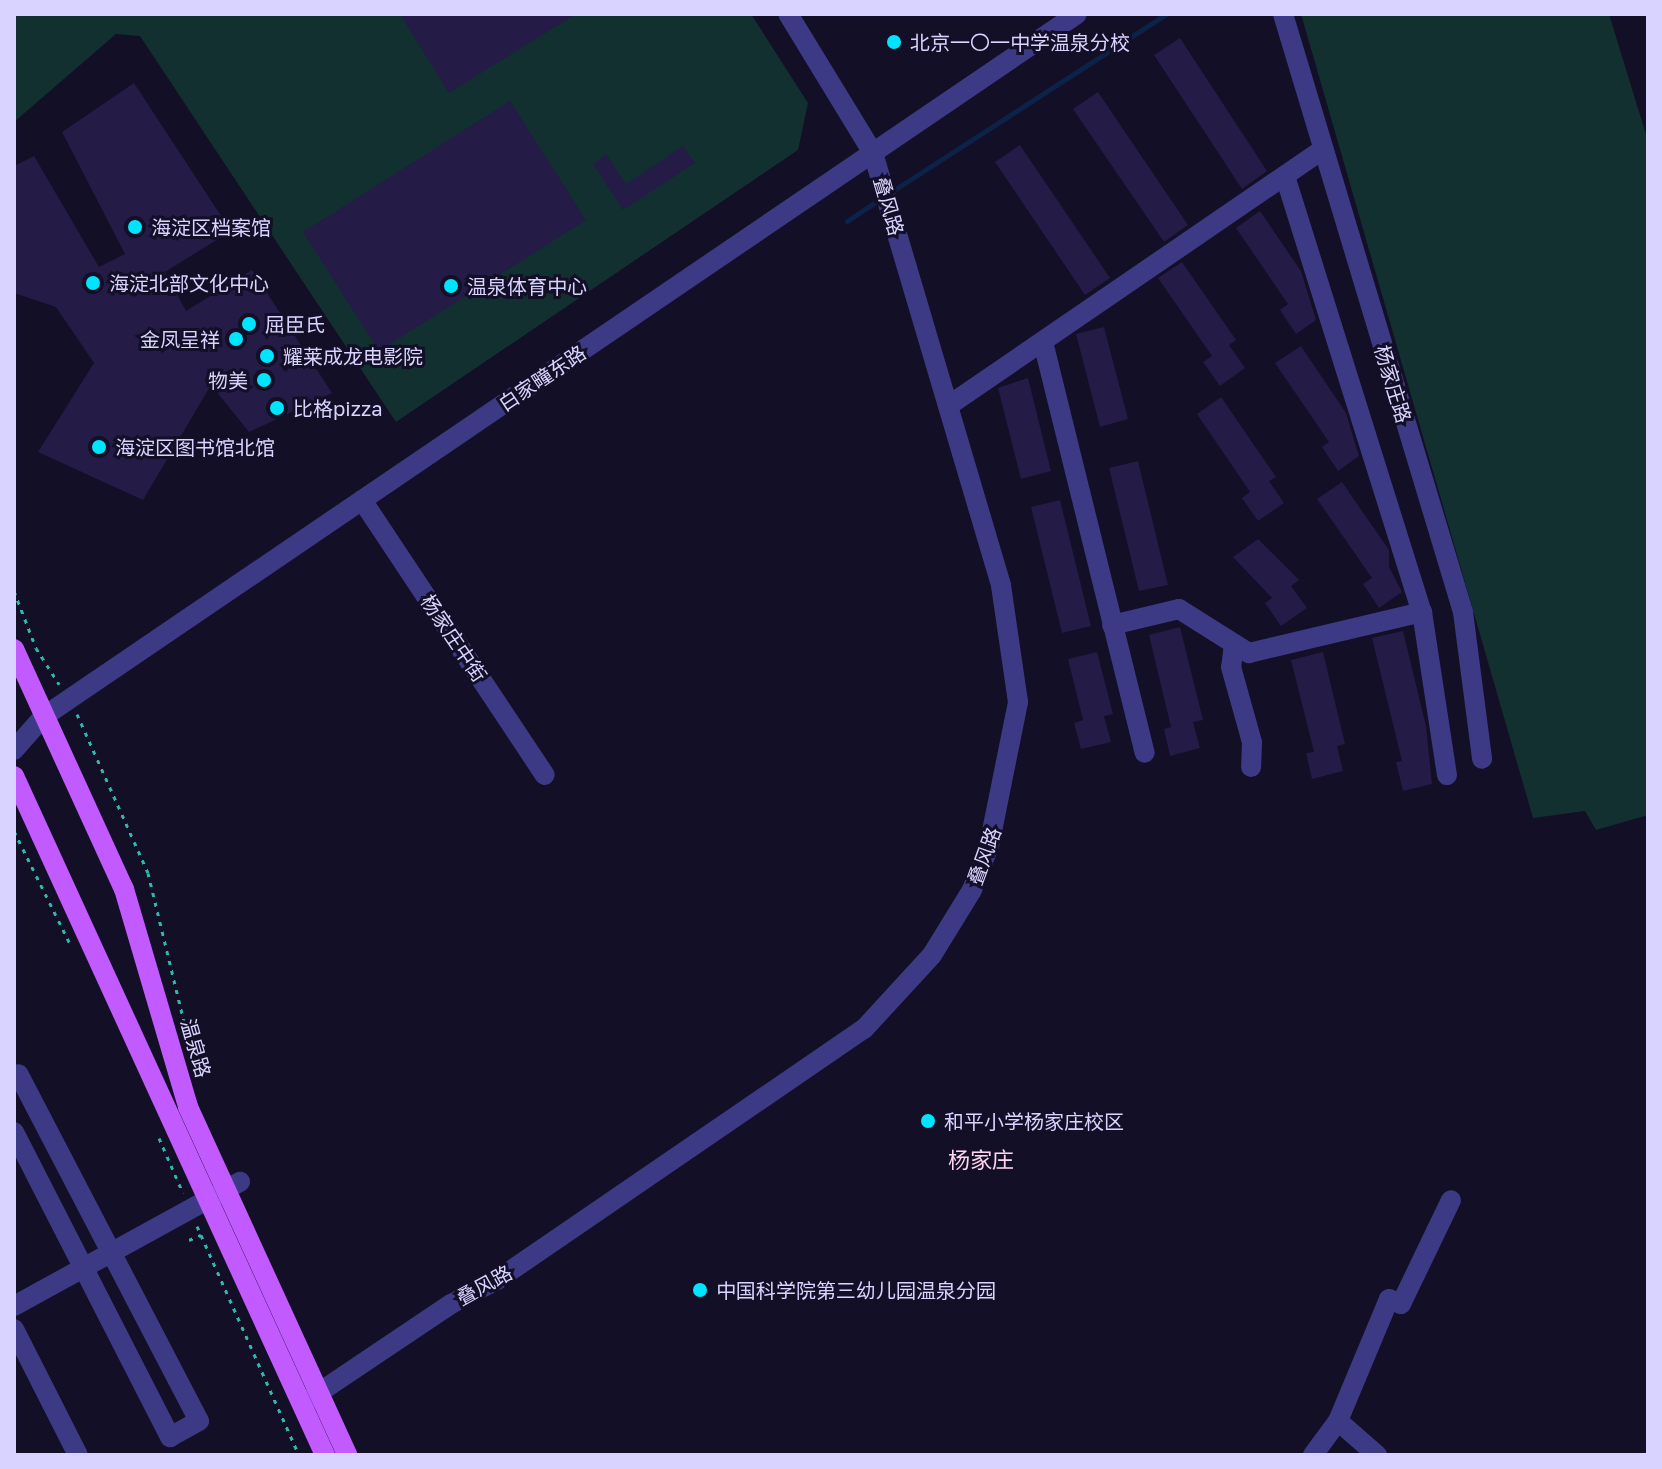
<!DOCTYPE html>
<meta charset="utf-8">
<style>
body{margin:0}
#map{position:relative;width:1662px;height:1469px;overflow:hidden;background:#130f26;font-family:"Golos Text","Noto Sans SC",sans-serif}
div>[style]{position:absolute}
.green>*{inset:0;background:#12302f}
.stream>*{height:5px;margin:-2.5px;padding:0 2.5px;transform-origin:2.5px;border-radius:2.5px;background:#0c2248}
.building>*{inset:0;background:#241b47}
.path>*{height:3px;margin-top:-1.5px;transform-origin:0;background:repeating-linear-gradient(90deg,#2fb8b0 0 4px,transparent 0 10px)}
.minor>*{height:20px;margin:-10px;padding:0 10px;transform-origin:10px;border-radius:10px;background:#3d3a85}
.major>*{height:20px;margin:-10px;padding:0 10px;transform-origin:10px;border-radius:10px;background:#c25bff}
.dots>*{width:22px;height:22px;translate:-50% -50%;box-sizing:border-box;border:4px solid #130f26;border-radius:50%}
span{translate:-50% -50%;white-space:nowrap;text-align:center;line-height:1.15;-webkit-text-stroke:6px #130f26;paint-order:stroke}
.poi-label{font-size:20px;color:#d9d4ff}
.left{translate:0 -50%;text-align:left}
.right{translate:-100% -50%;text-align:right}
.street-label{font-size:20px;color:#d9d4ff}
.neighbourhood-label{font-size:22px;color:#ffd6f0}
.frame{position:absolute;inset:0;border:16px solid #d9d4ff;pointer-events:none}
</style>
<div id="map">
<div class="green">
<i style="clip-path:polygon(14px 14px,751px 14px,808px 103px,798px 150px,396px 422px,140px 36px,116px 34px,14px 122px)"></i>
<i style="clip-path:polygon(1301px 14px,1609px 14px,1648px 141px,1648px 815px,1596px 830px,1585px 811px,1533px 818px)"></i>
</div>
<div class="stream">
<i style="left:891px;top:192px;width:328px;rotate:-32.9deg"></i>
<i style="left:847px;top:221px;width:43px;rotate:-33.7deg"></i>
</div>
<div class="building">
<i style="clip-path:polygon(400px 14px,576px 14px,449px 93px)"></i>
<i style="clip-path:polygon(1180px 38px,1267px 171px,1242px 189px,1154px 55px)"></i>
<i style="clip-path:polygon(134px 83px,231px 231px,165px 272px,186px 311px,252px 270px,332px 393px,249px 432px,211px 385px,143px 500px,38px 452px,94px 363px,56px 307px,14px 293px,14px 166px,34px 156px,99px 267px,125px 254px,62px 132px)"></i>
<i style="clip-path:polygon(1098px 92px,1188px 225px,1164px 242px,1073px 109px)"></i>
<i style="clip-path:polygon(510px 101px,586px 220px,379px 351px,303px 232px)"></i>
<i style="clip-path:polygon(1020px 145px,1110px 278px,1085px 295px,995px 162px)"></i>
<i style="clip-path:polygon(683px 146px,695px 163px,623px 210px,593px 164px,606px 154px,626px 184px)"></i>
<i style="clip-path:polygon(1260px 211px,1301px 271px,1316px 320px,1296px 334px,1280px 310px,1288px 304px,1236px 228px)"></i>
<i style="clip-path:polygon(1182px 262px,1236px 340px,1229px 345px,1245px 368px,1220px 386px,1203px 362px,1212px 356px,1158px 278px)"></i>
<i style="clip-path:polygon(1104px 327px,1128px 419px,1100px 427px,1076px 334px)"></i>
<i style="clip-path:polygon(1301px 346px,1346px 413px,1359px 456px,1338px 471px,1322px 447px,1329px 442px,1275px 363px)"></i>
<i style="clip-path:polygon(1028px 378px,1051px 471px,1021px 479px,998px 388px)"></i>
<i style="clip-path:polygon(1221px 397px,1276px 477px,1269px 481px,1284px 503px,1258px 521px,1242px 498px,1250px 492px,1197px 414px)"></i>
<i style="clip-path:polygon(1138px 461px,1168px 585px,1139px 591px,1109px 468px)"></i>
<i style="clip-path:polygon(1342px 482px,1389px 550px,1389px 567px,1402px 592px,1379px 608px,1363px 584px,1372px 578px,1317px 499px)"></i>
<i style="clip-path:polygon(1060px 500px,1091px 626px,1062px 633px,1031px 507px)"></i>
<i style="clip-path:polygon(1258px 539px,1299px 580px,1291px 586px,1307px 608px,1281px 626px,1265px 603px,1272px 598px,1233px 557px)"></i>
<i style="clip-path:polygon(1180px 627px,1203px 720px,1193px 722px,1200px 748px,1170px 756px,1164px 729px,1171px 727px,1149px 635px)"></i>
<i style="clip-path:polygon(1403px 631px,1426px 726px,1432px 784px,1403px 791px,1396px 762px,1402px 761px,1372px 638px)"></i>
<i style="clip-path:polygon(1097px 652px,1113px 714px,1104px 716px,1111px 742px,1081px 749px,1074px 723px,1083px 720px,1068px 659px)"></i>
<i style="clip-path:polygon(1323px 652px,1345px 744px,1337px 746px,1343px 771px,1312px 779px,1306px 753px,1314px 752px,1291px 660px)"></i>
</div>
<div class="path">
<i style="left:14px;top:591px;width:61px;rotate:68.9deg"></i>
<i style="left:36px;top:648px;width:43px;rotate:57.4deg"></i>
<i style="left:77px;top:714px;width:174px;rotate:65.9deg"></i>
<i style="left:148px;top:873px;width:179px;rotate:76.4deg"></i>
<i style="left:14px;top:831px;width:128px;rotate:63.6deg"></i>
<i style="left:159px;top:1138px;width:60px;rotate:66.4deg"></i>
<i style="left:197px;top:1226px;width:251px;rotate:66deg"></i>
<i style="left:189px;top:1240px;width:13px;rotate:-23deg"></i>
</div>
<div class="minor">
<i style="left:1283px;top:14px;width:625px;rotate:73.25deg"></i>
<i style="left:1463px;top:612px;width:148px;rotate:82.6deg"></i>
<i style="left:1285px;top:176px;width:457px;rotate:72.6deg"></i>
<i style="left:1422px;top:612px;width:165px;rotate:81.3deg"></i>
<i style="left:1043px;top:342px;width:423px;rotate:76.1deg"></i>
<i style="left:948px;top:406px;width:451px;rotate:-34.4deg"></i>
<i style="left:362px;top:500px;width:330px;rotate:56.4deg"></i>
<i style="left:1112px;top:625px;width:69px;rotate:-13.4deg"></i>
<i style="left:1179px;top:609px;width:83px;rotate:32.2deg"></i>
<i style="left:1249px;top:653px;width:178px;rotate:-13.3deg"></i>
<i style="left:1234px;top:644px;width:23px;rotate:97deg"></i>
<i style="left:1231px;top:667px;width:78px;rotate:74.4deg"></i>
<i style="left:1252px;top:742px;width:25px;rotate:92deg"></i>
<i style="left:14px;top:750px;width:44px;rotate:-48.7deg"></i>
<i style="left:43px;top:717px;width:1250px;rotate:-34.21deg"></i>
<i style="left:14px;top:1132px;width:343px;rotate:62.9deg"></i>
<i style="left:170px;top:1437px;width:33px;rotate:-29deg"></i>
<i style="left:199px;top:1421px;width:391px;rotate:-117.5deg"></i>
<i style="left:14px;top:1306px;width:258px;rotate:-28.8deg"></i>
<i style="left:14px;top:1329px;width:141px;rotate:63.1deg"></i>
<i style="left:305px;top:1402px;width:176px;rotate:-33.9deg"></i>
<i style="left:451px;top:1304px;width:52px;rotate:-27.6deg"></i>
<i style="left:497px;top:1280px;width:445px;rotate:-34.4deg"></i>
<i style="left:864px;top:1029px;width:100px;rotate:-47.4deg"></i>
<i style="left:932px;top:955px;width:76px;rotate:-58.4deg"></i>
<i style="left:972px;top:890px;width:47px;rotate:-68.9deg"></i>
<i style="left:989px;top:846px;width:147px;rotate:-78.6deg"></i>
<i style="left:1018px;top:702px;width:118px;rotate:-98.3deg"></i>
<i style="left:1001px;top:585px;width:451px;rotate:-106.5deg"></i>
<i style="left:873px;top:153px;width:163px;rotate:-121.4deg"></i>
<i style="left:1338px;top:1421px;width:132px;rotate:-67.3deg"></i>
<i style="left:1389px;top:1299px;width:13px;rotate:23deg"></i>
<i style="left:1401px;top:1304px;width:115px;rotate:-64.3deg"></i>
<i style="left:1313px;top:1455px;width:42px;rotate:-53.7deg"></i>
<i style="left:1338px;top:1421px;width:52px;rotate:41.1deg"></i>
</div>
<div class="major">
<i style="left:14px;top:649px;width:264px;rotate:65.4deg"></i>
<i style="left:124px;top:889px;width:227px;rotate:73.6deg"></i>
<i style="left:188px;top:1107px;width:383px;rotate:65.4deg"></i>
<i style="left:14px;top:776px;width:747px;rotate:65.39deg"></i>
</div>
<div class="dots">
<i style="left:894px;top:42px;background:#00e5ff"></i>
<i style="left:135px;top:227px;background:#00e5ff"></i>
<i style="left:93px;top:283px;background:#00e5ff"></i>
<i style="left:451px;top:286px;background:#00e5ff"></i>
<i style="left:249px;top:324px;background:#00e5ff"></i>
<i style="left:236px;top:339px;background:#00e5ff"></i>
<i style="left:267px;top:356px;background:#00e5ff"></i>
<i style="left:264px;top:380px;background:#00e5ff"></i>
<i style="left:277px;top:408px;background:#00e5ff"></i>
<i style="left:99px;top:447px;background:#00e5ff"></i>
<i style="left:928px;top:1121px;background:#00e5ff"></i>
<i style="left:700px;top:1290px;background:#00e5ff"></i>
</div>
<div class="poi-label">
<span class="left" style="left:910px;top:42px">北京一〇一中学温泉分校</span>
<span class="left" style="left:151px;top:227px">海淀区档案馆</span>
<span class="left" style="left:109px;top:283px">海淀北部文化中心</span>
<span class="left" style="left:467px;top:286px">温泉体育中心</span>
<span class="left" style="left:265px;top:324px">屈臣氏</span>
<span class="right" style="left:220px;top:339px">金凤呈祥</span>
<span class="left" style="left:283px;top:356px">耀莱成龙电影院</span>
<span class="right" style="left:248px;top:380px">物美</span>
<span class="left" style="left:293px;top:408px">比格pizza</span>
<span class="left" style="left:115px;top:447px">海淀区图书馆北馆</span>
<span class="left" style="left:944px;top:1121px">和平小学杨家庄校区</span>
<span class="left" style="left:716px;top:1290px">中国科学院第三幼儿园温泉分园</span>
</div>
<div class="street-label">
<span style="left:889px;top:206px;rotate:74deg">叠风路</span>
<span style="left:542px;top:378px;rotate:-34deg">白家疃东路</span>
<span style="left:1393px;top:384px;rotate:73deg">杨家庄路</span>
<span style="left:454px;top:638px;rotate:56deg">杨家庄中街</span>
<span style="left:984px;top:856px;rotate:-70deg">叠风路</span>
<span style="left:196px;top:1048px;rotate:74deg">温泉路</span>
<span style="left:484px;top:1285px;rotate:-29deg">叠风路</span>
</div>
<div class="neighbourhood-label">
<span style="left:981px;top:1160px">杨家庄</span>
</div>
<div class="frame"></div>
</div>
